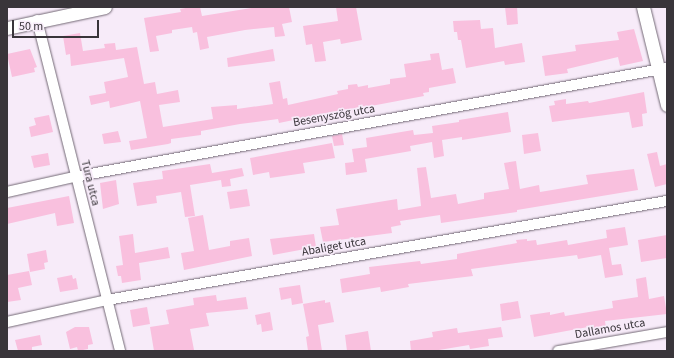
<!DOCTYPE html>
<meta charset="utf-8">
<style>
body{margin:0}
#map{position:relative;width:674px;height:358px;overflow:hidden;background:#f7ebf9;font-family:"Source Sans 3",sans-serif}
div>[style]{position:absolute}
.building>*{inset:0;background:#f9c0de}
.roads{filter:drop-shadow(0 0 1px #736975) drop-shadow(0 0 1px #736975)}
.minor>*{height:10px;margin:-5px;padding:0 5px;transform-origin:5px;border-radius:5px;background:#fff}
.tertiary>*{height:13px;margin:-6.5px;padding:0 6.5px;transform-origin:6.5px;border-radius:6.5px;background:#fff}
span{translate:-50% -50%;white-space:nowrap;text-align:center;line-height:1.15;-webkit-text-stroke:3.5px #f7ebf9;paint-order:stroke}
.street-label{font-size:12px;color:#39353a}
.frame{position:absolute;inset:0;border:8px solid #39353a;pointer-events:none}
.scale{position:absolute;left:12px;top:20px;width:87px;height:18px;box-sizing:border-box;border:2px solid #39353a;border-top:0;padding-left:5px;font-size:12px;line-height:14px;white-space:nowrap;color:#39353a;-webkit-text-stroke:3px #f7ebf9;paint-order:stroke}
</style>
<div id="map">
<div class="building">
<i style="clip-path:polygon(191px 7px,200px 7px,202px 16px,257px 7px,289px 7px,292px 22px,282px 24px,285px 36px,275px 37px,274px 27px,245px 30px,207px 37px,209px 48px,200px 50px,197px 32px,193px 33px,192px 27px,172px 30px,172px 33px,156px 36px,159px 51px,150px 52px,144px 18px,181px 12px,180px 9px)"></i>
<i style="clip-path:polygon(336px 7px,356px 7px,362px 40px,341px 44px,340px 39px,323px 42px,326px 61px,315px 62px,312px 44px,306px 45px,303px 26px,338px 21px)"></i>
<i style="clip-path:polygon(505px 7px,517px 7px,518px 24px,507px 25px)"></i>
<i style="clip-path:polygon(480px 20px,481px 29px,493px 28px,495px 48px,522px 43px,525px 62px,505px 65px,504px 61px,466px 68px,461px 40px,458px 40px,457px 32px,454px 32px,453px 21px)"></i>
<i style="clip-path:polygon(634px 29px,643px 61px,620px 66px,618px 57px,567px 69px,568px 73px,545px 76px,542px 56px,576px 51px,575px 45px,619px 40px,617px 32px)"></i>
<i style="clip-path:polygon(80px 33px,83px 51px,105px 48px,104px 44px,115px 43px,116px 50px,137px 47px,144px 84px,155px 82px,157px 94px,178px 90px,180px 102px,159px 105px,163px 127px,213px 119px,211px 107px,237px 105px,237px 109px,273px 104px,269px 83px,280px 81px,283px 99px,287px 98px,288px 105px,338px 94px,337px 91px,348px 89px,348px 85px,357px 84px,358px 87px,368px 85px,368px 88px,390px 84px,390px 79px,406px 77px,404px 64px,431px 60px,430px 54px,439px 53px,442px 70px,453px 68px,456px 83px,429px 88px,429px 92px,423px 93px,424px 96px,371px 106px,372px 109px,348px 113px,347px 109px,279px 123px,278px 119px,240px 124px,201px 131px,201px 135px,171px 139px,171px 143px,168px 144px,131px 150px,129px 141px,147px 138px,140px 101px,110px 108px,109px 101px,91px 105px,89px 96px,106px 93px,104px 82px,128px 77px,124px 58px,71px 66px,70px 54px,66px 55px,63px 36px)"></i>
<i style="clip-path:polygon(30px 49px,37px 67px,34px 68px,35px 72px,12px 77px,7px 54px)"></i>
<i style="clip-path:polygon(273px 49px,275px 61px,228px 67px,227px 58px)"></i>
<i style="clip-path:polygon(644px 92px,647px 113px,642px 114px,643px 126px,632px 128px,629px 112px,552px 122px,549px 106px,555px 105px,554px 101px,566px 99px,566px 104px,588px 101px,589px 103px)"></i>
<i style="clip-path:polygon(508px 112px,511px 132px,462px 140px,462px 137px,442px 140px,444px 156px,434px 158px,432px 142px,410px 146px,411px 151px,365px 159px,367px 172px,346px 175px,345px 163px,354px 162px,352px 149px,367px 147px,366px 138px,413px 130px,414px 135px,433px 133px,432px 126px,459px 122px,459px 120px)"></i>
<i style="clip-path:polygon(49px 115px,53px 132px,31px 137px,29px 127px,36px 125px,34px 118px)"></i>
<i style="clip-path:polygon(118px 131px,121px 142px,104px 144px,102px 134px)"></i>
<i style="clip-path:polygon(538px 133px,541px 151px,524px 154px,522px 135px)"></i>
<i style="clip-path:polygon(342px 134px,344px 145px,334px 146px,332px 136px)"></i>
<i style="clip-path:polygon(332px 143px,335px 158px,303px 163px,305px 173px,270px 178px,269px 172px,253px 175px,250px 158px)"></i>
<i style="clip-path:polygon(657px 152px,660px 166px,667px 164px,667px 184px,655px 187px,647px 154px)"></i>
<i style="clip-path:polygon(48px 153px,50px 165px,34px 168px,31px 156px)"></i>
<i style="clip-path:polygon(516px 161px,520px 189px,539px 185px,540px 192px,588px 184px,586px 175px,634px 169px,638px 190px,517px 210px,517px 212px,441px 223px,440px 215px,400px 221px,401px 225px,391px 227px,392px 233px,323px 242px,320px 227px,339px 225px,336px 209px,397px 199px,398px 210px,421px 206px,417px 168px,426px 167px,431px 198px,456px 194px,458px 204px,484px 199px,484px 193px,509px 189px,504px 163px)"></i>
<i style="clip-path:polygon(210px 164px,212px 173px,242px 168px,244px 176px,230px 179px,231px 186px,222px 187px,221px 180px,190px 185px,195px 216px,185px 217px,181px 192px,156px 196px,157px 203px,137px 206px,133px 183px,163px 179px,162px 171px)"></i>
<i style="clip-path:polygon(116px 180px,119px 204px,103px 209px,100px 183px)"></i>
<i style="clip-path:polygon(247px 189px,250px 206px,230px 209px,227px 192px)"></i>
<i style="clip-path:polygon(69px 196px,74px 223px,57px 226px,55px 213px,7px 224px,7px 208px)"></i>
<i style="clip-path:polygon(203px 215px,209px 250px,230px 246px,230px 241px,249px 238px,252px 256px,184px 270px,181px 253px,194px 251px,188px 218px)"></i>
<i style="clip-path:polygon(625px 227px,628px 245px,609px 248px,612px 265px,621px 264px,623px 275px,605px 278px,601px 255px,578px 259px,577px 255px,471px 269px,473px 276px,408px 284px,409px 287px,381px 292px,380px 287px,342px 293px,340px 279px,370px 274px,369px 267px,420px 261px,421px 264px,457px 259px,457px 254px,517px 243px,516px 240px,527px 239px,527px 241px,536px 240px,537px 245px,567px 240px,568px 245px,607px 238px,606px 230px)"></i>
<i style="clip-path:polygon(133px 234px,135px 253px,168px 247px,170px 258px,139px 263px,141px 280px,122px 283px,121px 276px,118px 276px,116px 266px,123px 265px,119px 236px)"></i>
<i style="clip-path:polygon(314px 234px,316px 247px,273px 255px,270px 239px)"></i>
<i style="clip-path:polygon(667px 235px,667px 258px,641px 262px,638px 240px)"></i>
<i style="clip-path:polygon(46px 250px,48px 262px,44px 263px,45px 269px,30px 272px,27px 254px)"></i>
<i style="clip-path:polygon(29px 271px,32px 285px,18px 288px,21px 300px,7px 302px,7px 275px)"></i>
<i style="clip-path:polygon(72px 275px,73px 279px,76px 278px,78px 289px,60px 292px,57px 278px)"></i>
<i style="clip-path:polygon(646px 277px,649px 299px,664px 296px,667px 314px,605px 321px,606px 328px,589px 331px,588px 327px,534px 337px,530px 315px,550px 312px,550px 315px,564px 312px,565px 316px,613px 308px,612px 301px,638px 297px,636px 279px)"></i>
<i style="clip-path:polygon(300px 285px,303px 303px,292px 305px,291px 298px,281px 300px,279px 288px)"></i>
<i style="clip-path:polygon(216px 295px,217px 301px,246px 297px,248px 309px,206px 313px,209px 326px,190px 329px,194px 350px,154px 351px,150px 327px,169px 324px,166px 310px,194px 305px,193px 298px)"></i>
<i style="clip-path:polygon(325px 300px,325px 303px,330px 302px,334px 322px,318px 325px,322px 351px,308px 351px,306px 337px,309px 336px,303px 304px)"></i>
<i style="clip-path:polygon(518px 301px,521px 318px,502px 321px,500px 304px)"></i>
<i style="clip-path:polygon(147px 307px,150px 324px,133px 327px,130px 310px)"></i>
<i style="clip-path:polygon(270px 312px,273px 330px,262px 332px,261px 324px,257px 325px,255px 315px)"></i>
<i style="clip-path:polygon(75px 327px,89px 327px,93px 344px,88px 345px,88px 349px,78px 351px,77px 347px,70px 349px,66px 332px)"></i>
<i style="clip-path:polygon(501px 327px,503px 337px,488px 339px,489px 346px,470px 349px,469px 345px,433px 351px,411px 351px,410px 341px,433px 337px,432px 332px,457px 328px,458px 333px)"></i>
<i style="clip-path:polygon(368px 331px,371px 351px,347px 351px,345px 335px)"></i>
<i style="clip-path:polygon(40px 335px,42px 345px,32px 347px,32px 351px,18px 351px,15px 340px)"></i>
</div>
<div class="roads">
<div class="minor">
<i style="left:37px;top:20px;width:341px;rotate:75.9deg"></i>
<i style="left:7px;top:192px;width:69px;rotate:-12.6deg"></i>
<i style="left:74px;top:177px;width:603px;rotate:-10.42deg"></i>
<i style="left:7px;top:322px;width:102px;rotate:-12.4deg"></i>
<i style="left:107px;top:300px;width:569px;rotate:-10.03deg"></i>
<i style="left:558px;top:351px;width:111px;rotate:-9.9deg"></i>
</div>
<div class="tertiary">
<i style="left:643px;top:7px;width:101px;rotate:76.2deg"></i>
<i style="left:7px;top:28px;width:100px;rotate:-12.1deg"></i>
</div>
</div>
<div class="street-label">
<span style="left:334px;top:116px;rotate:-10deg">Besenyszög utca</span>
<span style="left:90px;top:183px;rotate:76deg">Tura utca</span>
<span style="left:334px;top:247px;rotate:-10deg">Abaliget utca</span>
<span style="left:610px;top:329px;rotate:-10deg">Dallamos utca</span>
</div>
<div class="frame"></div>
<div class="scale">50 m</div>
</div>
